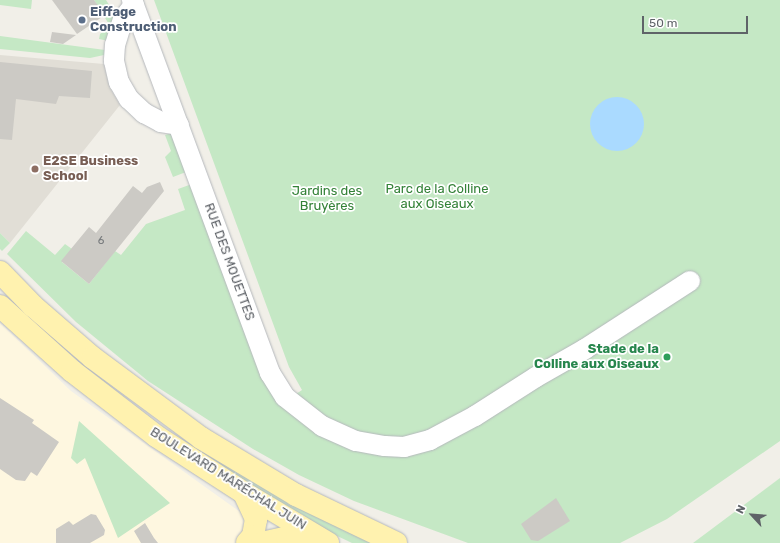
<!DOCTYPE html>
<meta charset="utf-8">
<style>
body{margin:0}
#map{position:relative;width:780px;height:543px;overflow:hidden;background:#f1efe8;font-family:Rubik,sans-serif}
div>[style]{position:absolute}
.commercial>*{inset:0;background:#fef7e0}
.education>*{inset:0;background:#e1ded6}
.green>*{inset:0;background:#c5e8c5}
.water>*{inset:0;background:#aadaff}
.round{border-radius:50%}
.building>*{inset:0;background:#cccac5}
.roads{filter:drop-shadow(0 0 1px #b5b8bc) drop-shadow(0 0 1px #b5b8bc)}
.minor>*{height:20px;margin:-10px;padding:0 10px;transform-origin:10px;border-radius:10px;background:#fff}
.major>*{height:22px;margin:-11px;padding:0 11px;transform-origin:11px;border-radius:11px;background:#fff2af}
.dots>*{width:11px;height:11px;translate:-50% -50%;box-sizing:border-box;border:2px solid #fff;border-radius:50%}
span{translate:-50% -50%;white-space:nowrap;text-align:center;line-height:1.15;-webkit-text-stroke:3.5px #fff;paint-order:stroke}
.number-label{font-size:11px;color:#7a7d7f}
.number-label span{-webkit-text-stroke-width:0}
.service-label{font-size:13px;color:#4e5e75;font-weight:700}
.left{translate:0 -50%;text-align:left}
.education-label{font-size:13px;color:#785e54;font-weight:700}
.park-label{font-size:13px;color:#348238}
.street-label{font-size:13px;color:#5f6368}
.leisure-label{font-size:13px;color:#27864d;font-weight:700}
.right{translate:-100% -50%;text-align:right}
.north{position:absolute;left:732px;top:495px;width:40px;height:40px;-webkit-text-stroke:3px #fff;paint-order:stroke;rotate:296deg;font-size:11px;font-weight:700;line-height:16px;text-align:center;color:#5f6368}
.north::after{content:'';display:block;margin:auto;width:14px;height:18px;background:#5f6368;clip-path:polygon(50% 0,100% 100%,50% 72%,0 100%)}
.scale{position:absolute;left:642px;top:16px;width:106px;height:18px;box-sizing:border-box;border:2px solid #5f6368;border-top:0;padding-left:5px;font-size:12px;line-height:14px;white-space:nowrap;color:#5f6368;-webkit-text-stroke:3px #fff;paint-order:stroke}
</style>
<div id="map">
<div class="commercial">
<i style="clip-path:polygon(0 323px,71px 391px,243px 514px,245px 528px,238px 543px,0 543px)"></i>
</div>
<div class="education">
<i style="clip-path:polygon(0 55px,104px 64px,110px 88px,120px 105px,10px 243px,0 233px)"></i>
</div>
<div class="green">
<i style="clip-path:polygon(0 0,32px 0,31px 9px,0 5px)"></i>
<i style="clip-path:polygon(94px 0,106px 0,117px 17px,109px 41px,99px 39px,100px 34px,110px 26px)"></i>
<i style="clip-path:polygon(154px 0,780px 0,780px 441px,667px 519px,620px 543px,468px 543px,354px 501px,299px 475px,253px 449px,148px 381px,76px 322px,7px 254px,26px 231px,55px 255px,65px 244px,72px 249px,62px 262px,89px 284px,115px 251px,121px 255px,146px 224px,185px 210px,178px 189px,192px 184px,279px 403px,317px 434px,343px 430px,293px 396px,302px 390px,289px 367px)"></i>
<i style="clip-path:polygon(0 36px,105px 50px,104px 55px,90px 58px,0 49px)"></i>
<i style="clip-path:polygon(172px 133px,186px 172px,173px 177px,165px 157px,171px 151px,165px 135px)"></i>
<i style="clip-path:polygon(0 233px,10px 243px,2px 251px,0 249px)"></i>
<i style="clip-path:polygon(79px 421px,170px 503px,118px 538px,85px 458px,77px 464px,71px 458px)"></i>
<i style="clip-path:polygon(200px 446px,378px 543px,352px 543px,331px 533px,194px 455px)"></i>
<i style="clip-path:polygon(780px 478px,780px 543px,693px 543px)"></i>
</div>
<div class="water">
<i class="round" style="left:590px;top:97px;width:54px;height:54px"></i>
</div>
<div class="building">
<i style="clip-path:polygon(52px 0,94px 0,105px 15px,77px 34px)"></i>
<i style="clip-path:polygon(52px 32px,76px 35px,63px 44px,50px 42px)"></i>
<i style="clip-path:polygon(0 62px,92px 71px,90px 98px,59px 96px,56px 104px,16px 99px,12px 140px,0 139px)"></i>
<i style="clip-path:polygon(160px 182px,164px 191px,89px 284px,61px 261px,89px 227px,96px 233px,133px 186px,142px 193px,147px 187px)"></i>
<i style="clip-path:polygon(0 398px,34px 420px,32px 423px,59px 442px,37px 476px,31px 472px,25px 481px,16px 480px,0 469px)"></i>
<i style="clip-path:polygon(556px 498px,570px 521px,538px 541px,531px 540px,521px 524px)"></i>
<i style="clip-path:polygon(91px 514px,96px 515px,105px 530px,104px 535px,90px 543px,56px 543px,56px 529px,69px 521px,73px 525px)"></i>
<i style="clip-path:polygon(145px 523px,154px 538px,158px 543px,141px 543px,134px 531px)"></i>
</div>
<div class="roads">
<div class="minor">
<i style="left:132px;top:0;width:398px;rotate:69.7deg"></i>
<i style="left:270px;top:373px;width:28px;rotate:58deg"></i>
<i style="left:285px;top:397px;width:47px;rotate:38.1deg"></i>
<i style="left:322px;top:426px;width:37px;rotate:24deg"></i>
<i style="left:356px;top:441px;width:29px;rotate:10deg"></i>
<i style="left:385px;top:446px;width:19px;rotate:3deg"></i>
<i style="left:404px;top:447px;width:27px;rotate:-15deg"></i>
<i style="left:430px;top:440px;width:51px;rotate:-28.1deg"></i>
<i style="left:475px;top:416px;width:72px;rotate:-32.6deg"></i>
<i style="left:536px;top:377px;width:56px;rotate:-29.7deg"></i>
<i style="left:585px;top:349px;width:125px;rotate:-32.9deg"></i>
<i style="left:134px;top:5px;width:18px;rotate:128deg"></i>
<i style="left:123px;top:19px;width:27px;rotate:107deg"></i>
<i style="left:115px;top:45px;width:16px;rotate:94deg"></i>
<i style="left:114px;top:61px;width:22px;rotate:77deg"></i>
<i style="left:119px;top:82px;width:20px;rotate:60deg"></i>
<i style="left:129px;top:99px;width:21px;rotate:43deg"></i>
<i style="left:144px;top:113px;width:19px;rotate:28deg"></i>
<i style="left:161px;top:122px;width:18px;rotate:9deg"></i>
</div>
<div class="major">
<i style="left:0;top:272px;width:47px;rotate:45.9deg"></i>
<i style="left:33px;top:306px;width:79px;rotate:40.9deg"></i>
<i style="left:93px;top:358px;width:134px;rotate:36.5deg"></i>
<i style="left:201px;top:438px;width:111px;rotate:31deg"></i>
<i style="left:296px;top:495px;width:111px;rotate:25.6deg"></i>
<i style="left:0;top:306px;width:97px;rotate:42.1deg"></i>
<i style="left:72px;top:371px;width:106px;rotate:37.7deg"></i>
<i style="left:156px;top:436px;width:105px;rotate:32.9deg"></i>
<i style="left:244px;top:493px;width:98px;rotate:30.8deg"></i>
<i style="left:244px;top:493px;width:29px;rotate:65deg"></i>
<i style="left:256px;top:519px;width:17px;rotate:100deg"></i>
<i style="left:253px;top:536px;width:9px;rotate:131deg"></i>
<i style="left:262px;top:543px;width:26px;rotate:-13deg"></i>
<i style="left:287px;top:537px;width:10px"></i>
<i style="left:297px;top:537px;width:14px;rotate:25deg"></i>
</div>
</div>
<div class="dots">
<i style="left:82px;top:20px;background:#5c6f8a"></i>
<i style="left:35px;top:169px;background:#8d6e63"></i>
<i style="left:667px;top:357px;background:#2e9e5b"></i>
</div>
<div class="number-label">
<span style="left:101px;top:241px">6</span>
</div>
<div class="service-label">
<span class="left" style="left:90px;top:20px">Eiffage<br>Construction</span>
</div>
<div class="education-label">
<span class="left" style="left:43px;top:169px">E2SE Business<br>School</span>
</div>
<div class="park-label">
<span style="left:437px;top:197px">Parc de la Colline<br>aux Oiseaux</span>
<span style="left:327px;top:199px">Jardins des<br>Bruyères</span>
</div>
<div class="street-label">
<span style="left:229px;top:262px;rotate:70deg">RUE DES MOUETTES</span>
<span style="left:228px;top:479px;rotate:32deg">BOULEVARD MARÉCHAL JUIN</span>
</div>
<div class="leisure-label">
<span class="right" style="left:659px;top:357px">Stade de la<br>Colline aux Oiseaux</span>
</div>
<div class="north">N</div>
<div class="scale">50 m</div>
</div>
